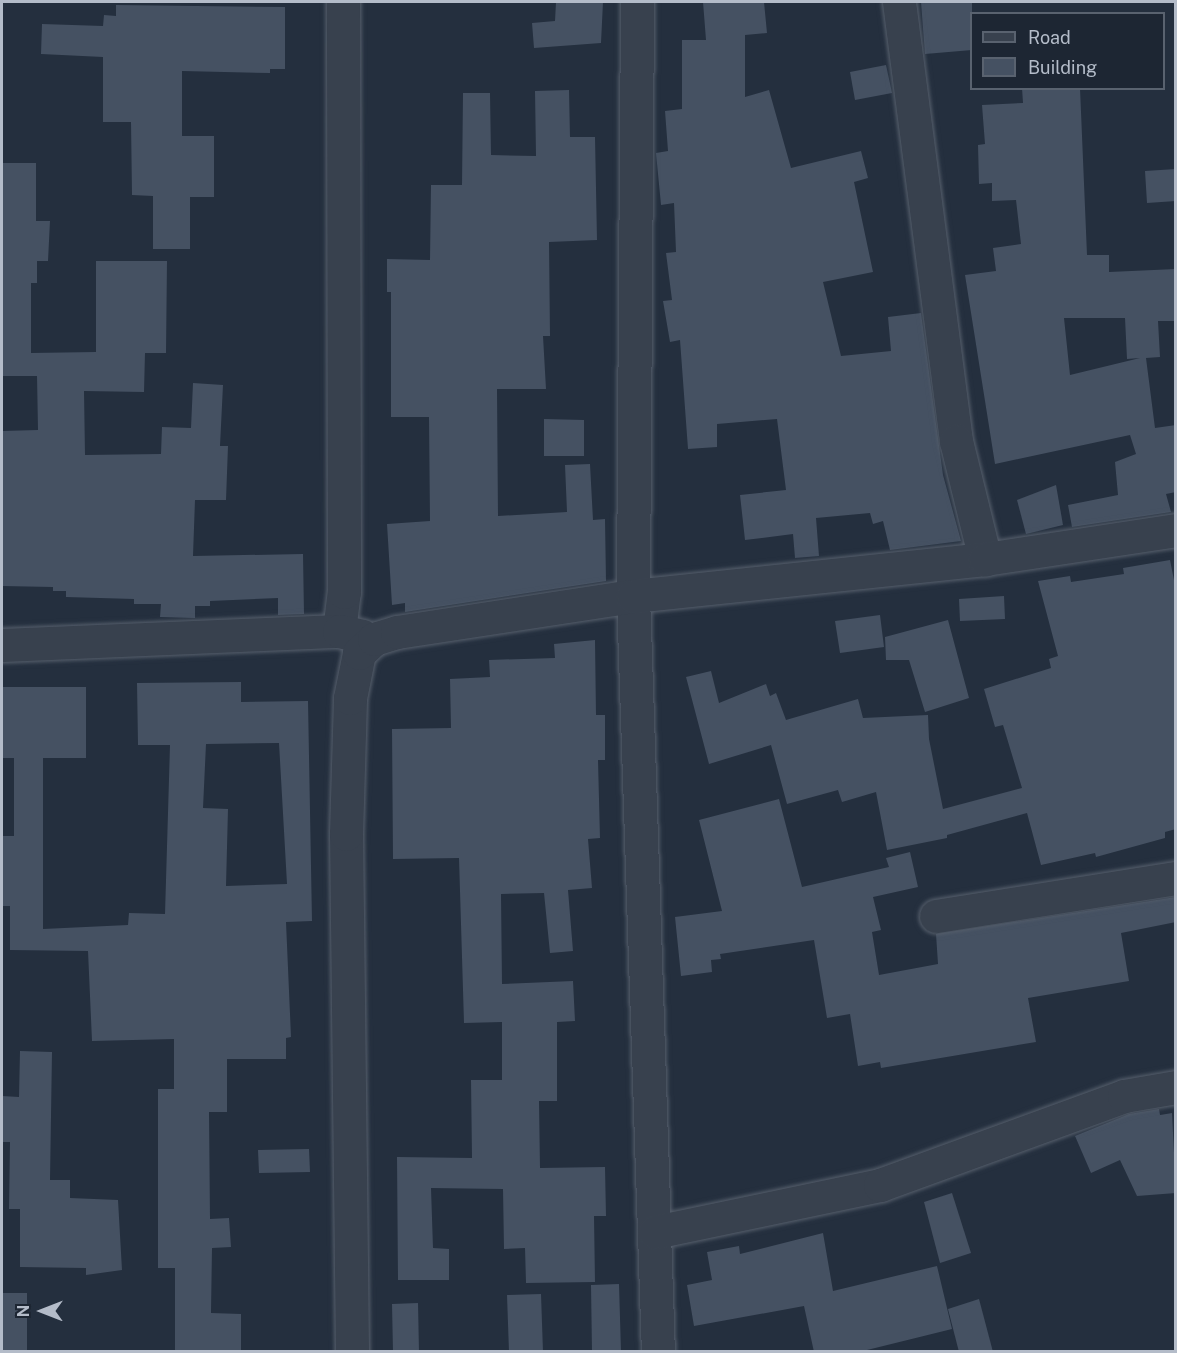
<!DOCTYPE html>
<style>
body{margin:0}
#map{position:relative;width:1177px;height:1353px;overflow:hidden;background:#242f3e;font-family:"Public Sans",sans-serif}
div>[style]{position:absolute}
.building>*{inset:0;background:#455162}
.roads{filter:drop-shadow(0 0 2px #565f6c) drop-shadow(0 0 2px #565f6c)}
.minor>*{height:33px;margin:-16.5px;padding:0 16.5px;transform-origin:16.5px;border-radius:16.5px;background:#38414e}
.tertiary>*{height:33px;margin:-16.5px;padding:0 16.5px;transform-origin:16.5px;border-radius:16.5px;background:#38414e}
span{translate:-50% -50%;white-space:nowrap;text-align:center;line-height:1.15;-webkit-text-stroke:6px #1d2633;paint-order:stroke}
.frame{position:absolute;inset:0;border:3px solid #b4bcc9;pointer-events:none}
.legend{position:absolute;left:970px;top:12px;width:195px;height:78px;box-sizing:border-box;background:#1d2633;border:2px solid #59626f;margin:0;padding:8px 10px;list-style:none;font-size:18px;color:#b4bcc9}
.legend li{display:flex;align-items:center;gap:12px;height:30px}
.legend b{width:30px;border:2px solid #59626f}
.north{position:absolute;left:12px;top:1281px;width:60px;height:60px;-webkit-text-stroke:4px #1d2633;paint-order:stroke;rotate:270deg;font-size:16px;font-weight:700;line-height:24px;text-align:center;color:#b4bcc9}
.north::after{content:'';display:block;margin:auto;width:21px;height:27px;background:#b4bcc9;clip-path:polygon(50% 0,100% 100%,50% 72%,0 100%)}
</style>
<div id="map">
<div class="building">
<i style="clip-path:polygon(556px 2px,603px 2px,601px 43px,534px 48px,532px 23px,555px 21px)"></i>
<i style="clip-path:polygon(703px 2px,764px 2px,767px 33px,745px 35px,745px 97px,769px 90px,791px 168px,861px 151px,868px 178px,854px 182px,873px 272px,823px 282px,841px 356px,891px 351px,888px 317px,921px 313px,943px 475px,961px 541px,890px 550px,883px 521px,873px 524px,870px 513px,816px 518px,819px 556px,795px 558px,793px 534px,745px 540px,740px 495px,786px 490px,777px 419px,717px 424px,717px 447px,688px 449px,680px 340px,670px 342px,663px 301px,672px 300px,666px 253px,676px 252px,674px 203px,661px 205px,656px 153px,668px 151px,665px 111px,682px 109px,682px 40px,706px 40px)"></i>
<i style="clip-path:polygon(921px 2px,972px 2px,972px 50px,925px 54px)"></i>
<i style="clip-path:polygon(116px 5px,285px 7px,285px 69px,270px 69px,270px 73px,182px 71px,182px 136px,214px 136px,214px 197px,190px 197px,190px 249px,153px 249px,153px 196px,132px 195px,131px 122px,103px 122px,103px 57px,41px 54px,42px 24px,103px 26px,104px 15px,116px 16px)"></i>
<i style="clip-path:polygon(886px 65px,892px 93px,855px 100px,850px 72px)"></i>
<i style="clip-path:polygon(evenodd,1022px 88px,1080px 88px,1087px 255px,1109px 255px,1109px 272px,1176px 269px,1176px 321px,1158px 321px,1160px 357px,1146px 358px,1155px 428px,1176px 425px,1176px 492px,1166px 494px,1171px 512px,1072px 527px,1068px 505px,1118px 495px,1115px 462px,1136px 454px,1130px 435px,995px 464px,965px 275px,996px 271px,993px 248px,1021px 244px,1016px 200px,992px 201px,992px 183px,979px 184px,978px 145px,985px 144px,982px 105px,1023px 103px,1022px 88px,1064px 318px,1125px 318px,1127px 359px,1140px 358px,1070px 375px,1064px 318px)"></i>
<i style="clip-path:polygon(569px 90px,570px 137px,595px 137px,597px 240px,549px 242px,550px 336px,543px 336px,546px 389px,497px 389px,498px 516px,567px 512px,565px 465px,590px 464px,593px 520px,605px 519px,606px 581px,405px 612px,405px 603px,392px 605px,387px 524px,430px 521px,429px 417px,391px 417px,391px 292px,387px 292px,387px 259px,430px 260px,431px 185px,462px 185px,463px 93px,490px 93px,491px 155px,536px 156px,535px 91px)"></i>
<i style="clip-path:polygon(2px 163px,36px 163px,36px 221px,50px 221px,48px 261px,37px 261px,37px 283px,31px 283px,31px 353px,96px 352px,96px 261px,167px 261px,166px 353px,145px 353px,144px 392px,84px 391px,85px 455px,161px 454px,162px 427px,191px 428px,193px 383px,223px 385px,220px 446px,228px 446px,226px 500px,195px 500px,193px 556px,303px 554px,304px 614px,278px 615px,278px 598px,210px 601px,210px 606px,195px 606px,195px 618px,160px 617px,161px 604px,134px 604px,134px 599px,66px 597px,66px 591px,53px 591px,53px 587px,2px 586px,2px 431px,38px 430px,37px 376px,2px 376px)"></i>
<i style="clip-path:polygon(1176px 169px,1176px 201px,1147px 203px,1145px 171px)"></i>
<i style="clip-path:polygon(544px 419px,584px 420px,584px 456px,544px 456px)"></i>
<i style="clip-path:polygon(1056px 485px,1063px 525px,1026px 534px,1017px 500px)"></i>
<i style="clip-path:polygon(1170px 560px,1176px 590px,1176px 829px,1165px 832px,1165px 838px,1096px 857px,1095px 853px,1041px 865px,1027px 813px,947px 835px,947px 838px,887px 850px,876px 792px,842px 802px,838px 790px,787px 804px,771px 745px,709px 764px,686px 677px,711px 671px,719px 703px,766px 684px,770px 696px,776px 693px,786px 720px,858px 699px,863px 718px,928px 715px,929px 739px,943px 809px,1022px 788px,1003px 725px,995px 727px,984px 689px,1051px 668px,1049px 659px,1058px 656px,1038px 581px,1070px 576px,1071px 582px,1124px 574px,1123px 568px)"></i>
<i style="clip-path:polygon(1004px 596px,1005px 619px,960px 621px,959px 599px)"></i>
<i style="clip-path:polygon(880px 615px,884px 647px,840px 653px,835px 621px)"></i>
<i style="clip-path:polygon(948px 620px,969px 698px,925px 712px,909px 660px,886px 660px,885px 637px)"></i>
<i style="clip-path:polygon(595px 640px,596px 715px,605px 715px,605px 760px,598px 760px,600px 838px,588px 839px,592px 888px,568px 890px,573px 951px,550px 953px,544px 893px,501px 894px,502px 984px,573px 981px,575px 1021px,557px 1022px,557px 1101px,539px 1101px,540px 1168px,605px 1167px,606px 1216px,594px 1216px,595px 1282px,526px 1283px,525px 1248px,504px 1249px,503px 1189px,431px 1188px,433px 1248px,449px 1249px,449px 1280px,398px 1280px,397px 1157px,472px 1158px,471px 1080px,502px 1080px,502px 1022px,464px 1023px,459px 858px,393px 859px,392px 729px,451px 728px,450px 679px,490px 677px,489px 660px,555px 658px,554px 644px)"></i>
<i style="clip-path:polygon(evenodd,241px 682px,241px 702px,308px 701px,312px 921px,286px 922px,291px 1037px,286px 1038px,286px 1059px,227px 1059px,227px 1112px,209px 1112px,210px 1219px,229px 1218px,231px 1247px,212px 1248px,211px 1313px,241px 1314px,241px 1352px,175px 1352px,175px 1268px,158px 1268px,158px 1089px,174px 1089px,174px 1039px,92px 1041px,88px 951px,10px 950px,10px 906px,2px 906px,2px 836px,14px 836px,14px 758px,2px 758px,2px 687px,86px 687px,86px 758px,43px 758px,43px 929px,128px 925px,129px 913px,165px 914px,170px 745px,138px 745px,137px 683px,241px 682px,279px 743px,287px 884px,226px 886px,228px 809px,203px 808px,206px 744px,279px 743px)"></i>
<i style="clip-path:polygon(779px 799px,802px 887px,889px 867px,886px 858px,910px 852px,918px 887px,873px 897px,881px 930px,872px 932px,879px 975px,938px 964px,936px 934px,1176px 897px,1176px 922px,1121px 933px,1129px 981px,1028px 998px,1036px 1042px,881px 1068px,880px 1062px,858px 1066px,850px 1014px,827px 1018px,814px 940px,720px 954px,721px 959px,711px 960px,712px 972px,681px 976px,675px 917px,722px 911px,699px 820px)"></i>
<i style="clip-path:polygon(20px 1051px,52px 1052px,50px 1180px,70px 1180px,70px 1198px,118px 1200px,122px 1270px,86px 1275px,86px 1268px,20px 1267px,20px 1209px,9px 1209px,10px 1142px,2px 1142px,2px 1096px,19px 1097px)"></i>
<i style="clip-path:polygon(1159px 1109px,1160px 1115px,1172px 1113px,1176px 1193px,1137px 1196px,1120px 1160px,1091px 1173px,1075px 1136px,1129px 1114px)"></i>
<i style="clip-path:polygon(309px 1149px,310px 1172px,259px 1173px,258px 1150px)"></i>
<i style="clip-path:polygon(952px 1193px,971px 1253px,940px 1263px,924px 1202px)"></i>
<i style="clip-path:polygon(823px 1233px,833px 1291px,937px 1266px,952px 1329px,859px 1352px,814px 1352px,804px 1306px,694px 1326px,687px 1285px,712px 1280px,707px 1252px,739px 1246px,740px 1254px)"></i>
<i style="clip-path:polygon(619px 1284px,621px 1352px,592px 1352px,591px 1285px)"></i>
<i style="clip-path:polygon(2px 1293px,27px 1293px,27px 1352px,2px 1352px)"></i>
<i style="clip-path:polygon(541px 1294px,543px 1352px,509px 1352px,507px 1295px)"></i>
<i style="clip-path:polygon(979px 1299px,993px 1352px,959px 1352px,948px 1309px)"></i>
<i style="clip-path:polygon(418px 1303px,419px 1352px,393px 1352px,392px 1304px)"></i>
</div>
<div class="roads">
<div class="minor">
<i style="left:637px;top:2px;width:594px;rotate:90.39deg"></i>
<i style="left:633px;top:596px;width:756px;rotate:88.11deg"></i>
<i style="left:899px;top:2px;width:443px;rotate:82.6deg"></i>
<i style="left:956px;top:441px;width:122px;rotate:76.2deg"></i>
<i style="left:339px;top:631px;width:39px;rotate:-83deg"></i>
<i style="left:344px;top:592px;width:590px;rotate:-90.1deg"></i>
<i style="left:2px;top:645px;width:337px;rotate:-2.4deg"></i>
<i style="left:339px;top:631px;width:24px;rotate:12deg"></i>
<i style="left:936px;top:916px;width:243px;rotate:-9deg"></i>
<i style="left:655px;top:1232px;width:230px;rotate:-11.8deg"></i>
<i style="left:880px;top:1185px;width:260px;rotate:-20deg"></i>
<i style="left:1124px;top:1096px;width:53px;rotate:-9.8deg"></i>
</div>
<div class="tertiary">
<i style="left:352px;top:1352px;width:518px;rotate:-90.66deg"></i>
<i style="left:346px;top:834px;width:136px;rotate:-88.3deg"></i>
<i style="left:350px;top:698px;width:46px;rotate:-78.7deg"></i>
<i style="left:359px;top:653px;width:21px;rotate:-43deg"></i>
<i style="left:374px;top:639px;width:24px;rotate:-17deg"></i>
<i style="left:397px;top:632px;width:239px;rotate:-8.7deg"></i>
<i style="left:633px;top:596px;width:354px;rotate:-6deg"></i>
<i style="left:985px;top:559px;width:193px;rotate:-8.6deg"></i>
</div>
</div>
<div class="frame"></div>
<ul class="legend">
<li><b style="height:8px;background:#38414e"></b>Road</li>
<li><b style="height:16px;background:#455162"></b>Building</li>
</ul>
<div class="north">N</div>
</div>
